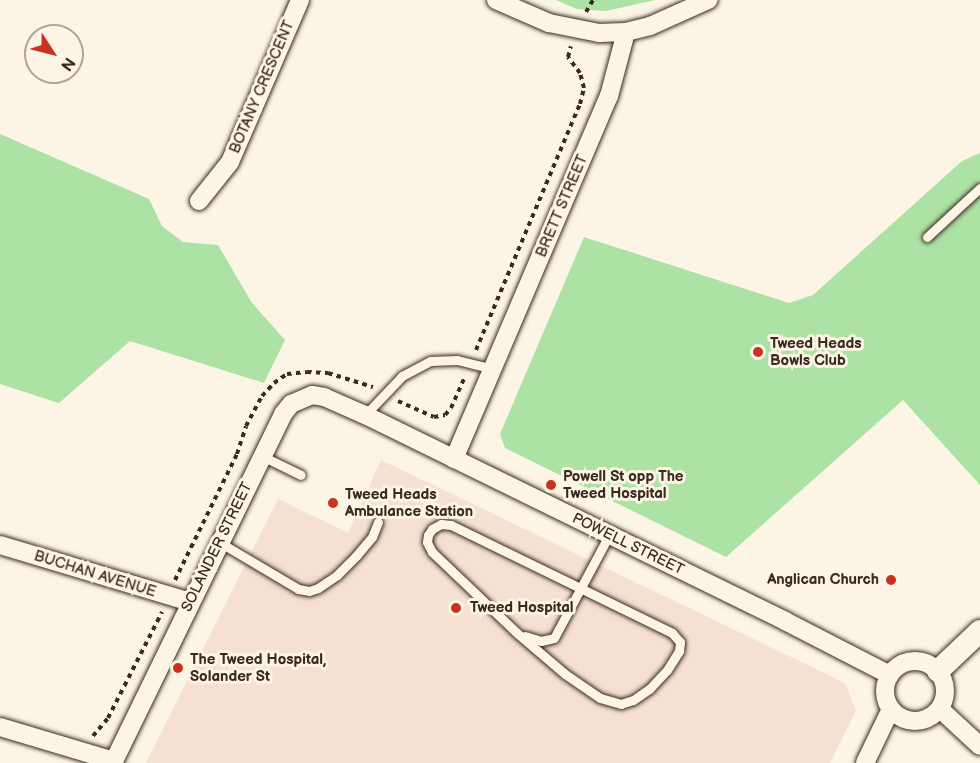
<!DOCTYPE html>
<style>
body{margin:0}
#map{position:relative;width:980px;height:763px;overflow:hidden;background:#fcf5e5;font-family:"Balsamiq Sans",sans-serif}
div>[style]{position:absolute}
.built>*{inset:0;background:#f6e0d1}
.green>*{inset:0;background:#ace2a4}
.path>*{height:4px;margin-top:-2px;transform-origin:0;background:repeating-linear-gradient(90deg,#3b2a1e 0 4.5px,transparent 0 9px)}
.roads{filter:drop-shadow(0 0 2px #3b2a1e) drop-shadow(0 0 2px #3b2a1e)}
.service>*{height:9px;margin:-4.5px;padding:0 4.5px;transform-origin:4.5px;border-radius:4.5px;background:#fcf5e5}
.minor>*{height:18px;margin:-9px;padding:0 9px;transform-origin:9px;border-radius:9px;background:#fcf5e5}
.minor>.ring{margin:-9px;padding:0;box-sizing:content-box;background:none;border:18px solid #fcf5e5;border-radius:50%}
.tertiary>*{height:22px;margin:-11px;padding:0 11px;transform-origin:11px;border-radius:11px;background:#fcf5e5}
.dots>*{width:16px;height:16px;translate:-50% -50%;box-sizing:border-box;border:3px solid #fcf5e5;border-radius:50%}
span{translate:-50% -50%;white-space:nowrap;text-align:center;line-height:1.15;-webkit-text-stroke:6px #fcf5e5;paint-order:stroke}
.street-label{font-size:15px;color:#3b2a1e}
.poi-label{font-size:15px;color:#3b2a1e;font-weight:700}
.left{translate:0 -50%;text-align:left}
.right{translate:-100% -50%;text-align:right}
.north{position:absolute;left:24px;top:24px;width:60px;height:60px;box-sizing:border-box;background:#fcf5e5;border:2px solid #afa495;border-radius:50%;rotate:126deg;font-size:16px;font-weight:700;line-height:24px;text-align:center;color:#3b2a1e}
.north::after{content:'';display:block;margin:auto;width:21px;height:27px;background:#c8321e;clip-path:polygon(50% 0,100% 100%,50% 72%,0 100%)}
</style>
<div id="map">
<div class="built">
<i style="clip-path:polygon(381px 460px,845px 683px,856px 711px,830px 763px,146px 763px,278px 499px,348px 533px)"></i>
</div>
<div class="green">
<i style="clip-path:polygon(556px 0,655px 0,606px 11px,577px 9px)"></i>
<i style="clip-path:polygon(0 134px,149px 199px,162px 226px,183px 242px,218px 245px,252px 303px,285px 340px,264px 383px,130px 341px,59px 403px,0 384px)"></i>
<i style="clip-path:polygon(980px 153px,980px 485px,903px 400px,726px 557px,505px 448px,500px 434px,584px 237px,789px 303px,813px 295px,962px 161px)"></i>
</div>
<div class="path">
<i style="left:586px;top:12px;width:14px;rotate:-60deg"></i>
<i style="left:476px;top:350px;width:267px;rotate:-67.1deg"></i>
<i style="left:580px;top:104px;width:16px;rotate:-76deg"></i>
<i style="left:584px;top:88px;width:16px;rotate:-105deg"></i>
<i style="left:580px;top:73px;width:20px;rotate:-127deg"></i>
<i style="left:568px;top:57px;width:11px;rotate:-75deg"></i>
<i style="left:398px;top:401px;width:39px;rotate:24deg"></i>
<i style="left:434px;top:417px;width:11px;rotate:-10deg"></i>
<i style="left:445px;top:415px;width:9px;rotate:-49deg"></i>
<i style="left:451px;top:408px;width:35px;rotate:-66deg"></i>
<i style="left:175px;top:580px;width:140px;rotate:-63.8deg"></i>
<i style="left:237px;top:454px;width:29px;rotate:-72deg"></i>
<i style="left:246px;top:426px;width:34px;rotate:-62deg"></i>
<i style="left:262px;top:396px;width:18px;rotate:-47deg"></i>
<i style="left:274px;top:383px;width:16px;rotate:-35deg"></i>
<i style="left:287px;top:374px;width:20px;rotate:-6deg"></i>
<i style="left:307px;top:372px;width:21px;rotate:3deg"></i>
<i style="left:328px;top:373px;width:47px;rotate:17.3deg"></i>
<i style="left:93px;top:736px;width:23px;rotate:-50deg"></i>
<i style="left:108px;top:718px;width:119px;rotate:-63deg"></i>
</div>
<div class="roads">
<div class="service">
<i style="left:927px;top:237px;width:72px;rotate:-42.8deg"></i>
<i style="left:365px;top:415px;width:54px;rotate:-46.5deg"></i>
<i style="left:402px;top:376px;width:32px;rotate:-28deg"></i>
<i style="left:430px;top:361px;width:27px;rotate:-2deg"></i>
<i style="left:457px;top:360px;width:36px;rotate:14deg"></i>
<i style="left:262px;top:456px;width:43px;rotate:26deg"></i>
<i style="left:441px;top:524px;width:10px;rotate:6deg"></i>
<i style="left:451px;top:525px;width:246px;rotate:26deg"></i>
<i style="left:672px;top:633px;width:12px;rotate:48deg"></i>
<i style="left:680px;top:642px;width:9px;rotate:96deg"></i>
<i style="left:679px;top:651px;width:22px;rotate:122deg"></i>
<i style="left:667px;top:670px;width:26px;rotate:133deg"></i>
<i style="left:649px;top:689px;width:19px;rotate:145deg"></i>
<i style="left:633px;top:700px;width:13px;rotate:162deg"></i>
<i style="left:621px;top:704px;width:22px;rotate:-164deg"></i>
<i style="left:600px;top:698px;width:42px;rotate:-145.6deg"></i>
<i style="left:565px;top:674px;width:63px;rotate:-139.5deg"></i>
<i style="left:517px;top:633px;width:117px;rotate:-136.4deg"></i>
<i style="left:432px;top:552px;width:11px;rotate:-117deg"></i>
<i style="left:427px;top:542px;width:7px;rotate:-82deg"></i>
<i style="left:428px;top:535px;width:7px;rotate:-56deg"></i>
<i style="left:432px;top:529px;width:10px;rotate:-29deg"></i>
<i style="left:219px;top:542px;width:92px;rotate:30.7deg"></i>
<i style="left:298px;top:589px;width:11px;rotate:10deg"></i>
<i style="left:309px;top:591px;width:9px;rotate:-18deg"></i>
<i style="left:318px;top:588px;width:23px;rotate:-34deg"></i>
<i style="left:337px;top:575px;width:27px;rotate:-45deg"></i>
<i style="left:356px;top:556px;width:25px;rotate:-50deg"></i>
<i style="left:372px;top:537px;width:16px;rotate:-68deg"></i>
<i style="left:525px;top:636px;width:17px;rotate:17deg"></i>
<i style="left:541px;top:641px;width:13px;rotate:-13deg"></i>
<i style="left:554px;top:638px;width:117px;rotate:-61.9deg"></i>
</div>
<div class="minor">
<i style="left:496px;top:0;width:58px;rotate:23.5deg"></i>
<i style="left:549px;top:23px;width:51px;rotate:11.3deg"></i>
<i style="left:599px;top:33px;width:27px;rotate:-2deg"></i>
<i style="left:626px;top:32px;width:25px;rotate:-14deg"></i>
<i style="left:650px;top:26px;width:64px;rotate:-24.1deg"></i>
<i style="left:199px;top:201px;width:50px;rotate:-51.5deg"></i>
<i style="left:230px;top:162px;width:176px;rotate:-66.6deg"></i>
<i style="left:454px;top:459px;width:395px;rotate:-66.9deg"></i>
<i style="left:609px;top:96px;width:66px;rotate:-75.1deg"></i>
<i style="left:0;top:545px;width:198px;rotate:16.7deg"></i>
<i class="ring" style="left:885px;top:661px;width:42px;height:42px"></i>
<i style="left:940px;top:709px;width:54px;rotate:42.8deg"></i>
<i style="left:0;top:727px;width:119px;rotate:16.6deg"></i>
<i style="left:113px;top:763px;width:388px;rotate:-64deg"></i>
<i style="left:283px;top:414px;width:13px;rotate:-51deg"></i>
<i style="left:291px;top:404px;width:23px;rotate:-23deg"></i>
<i style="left:312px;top:395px;width:12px;rotate:9deg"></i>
<i style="left:324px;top:397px;width:45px;rotate:23.7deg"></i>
<i style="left:365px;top:415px;width:468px;rotate:26.1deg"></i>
<i style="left:785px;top:621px;width:118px;rotate:27.2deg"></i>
<i style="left:865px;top:763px;width:60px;rotate:-64.3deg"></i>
</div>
<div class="tertiary">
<i style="left:938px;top:671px;width:58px;rotate:-43.6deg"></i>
</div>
</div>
<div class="dots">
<i style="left:758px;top:352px;background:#c8321e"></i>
<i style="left:551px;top:485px;background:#c8321e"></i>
<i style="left:333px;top:503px;background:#c8321e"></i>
<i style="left:891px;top:580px;background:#c8321e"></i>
<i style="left:456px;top:608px;background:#c8321e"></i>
<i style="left:178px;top:668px;background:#c8321e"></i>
</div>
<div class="street-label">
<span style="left:262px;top:87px;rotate:-67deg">BOTANY CRESCENT</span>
<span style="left:562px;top:206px;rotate:-67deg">BRETT STREET</span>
<span style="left:628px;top:544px;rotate:26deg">POWELL STREET</span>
<span style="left:217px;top:547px;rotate:-64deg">SOLANDER STREET</span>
<span style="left:95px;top:574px;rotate:17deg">BUCHAN AVENUE</span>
</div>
<div class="poi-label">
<span class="left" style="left:770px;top:352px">Tweed Heads<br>Bowls Club</span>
<span class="left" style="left:563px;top:485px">Powell St opp The<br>Tweed Hospital</span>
<span class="left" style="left:345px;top:503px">Tweed Heads<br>Ambulance Station</span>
<span class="right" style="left:879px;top:580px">Anglican Church</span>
<span class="left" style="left:470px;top:608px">Tweed Hospital</span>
<span class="left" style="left:190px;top:668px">The Tweed Hospital,<br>Solander St</span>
</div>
<div class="north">N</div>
</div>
